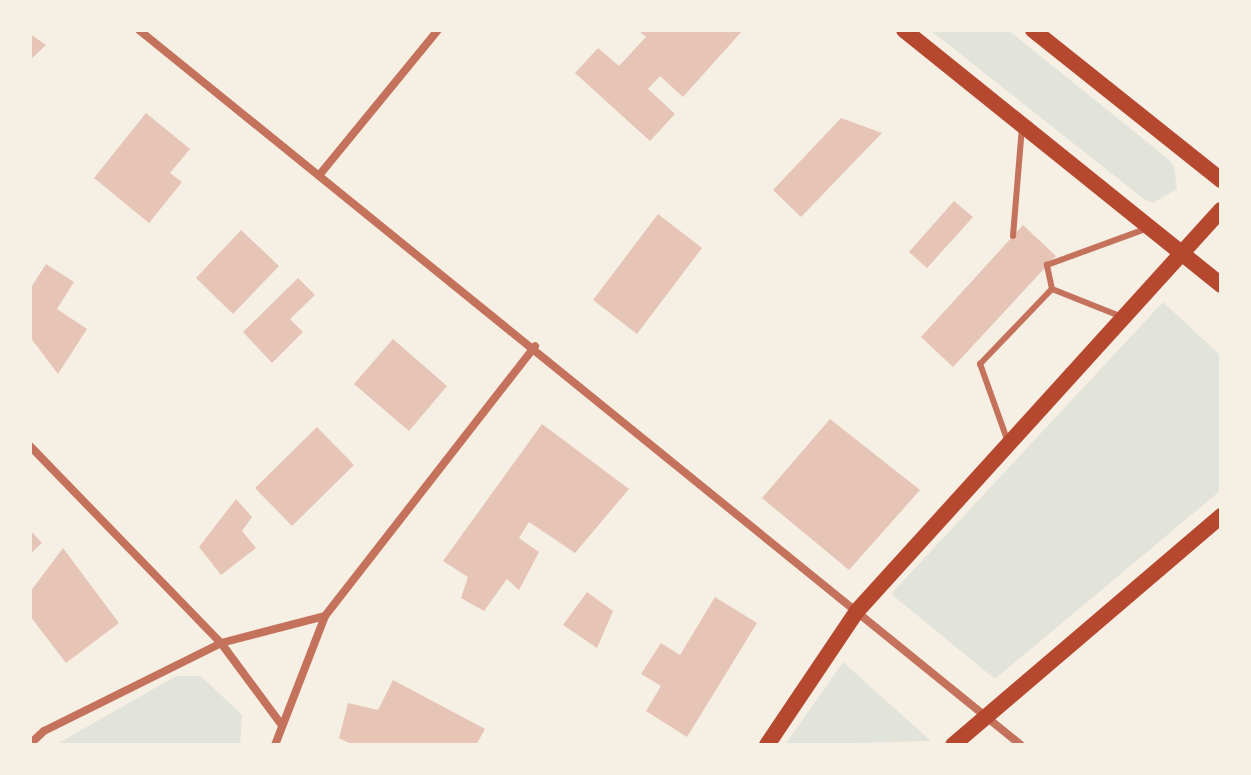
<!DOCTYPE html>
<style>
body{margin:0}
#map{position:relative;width:1251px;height:775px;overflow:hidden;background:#f6efe4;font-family:Bitter,serif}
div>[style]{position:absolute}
.green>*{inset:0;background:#e2e4dc}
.building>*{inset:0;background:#e6c5b7}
.service>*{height:6px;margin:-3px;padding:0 3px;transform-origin:3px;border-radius:3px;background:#c5725c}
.minor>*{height:8px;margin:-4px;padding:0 4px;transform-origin:4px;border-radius:4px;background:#c5725c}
.secondary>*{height:16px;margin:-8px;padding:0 8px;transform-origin:8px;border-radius:8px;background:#b5482f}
span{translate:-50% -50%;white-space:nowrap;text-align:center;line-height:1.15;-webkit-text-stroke:6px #f6efe4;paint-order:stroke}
.frame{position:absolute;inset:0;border:32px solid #f6efe4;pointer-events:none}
</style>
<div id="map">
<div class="green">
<i style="clip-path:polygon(930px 30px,1008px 30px,1167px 158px,1174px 167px,1177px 189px,1153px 203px,1145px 200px)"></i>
<i style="clip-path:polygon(1163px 302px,1221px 356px,1221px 490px,995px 679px,891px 594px)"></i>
<i style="clip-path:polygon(843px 662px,931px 741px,785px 745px)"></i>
<i style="clip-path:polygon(176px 676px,201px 676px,242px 715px,240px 745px,55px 745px)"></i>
</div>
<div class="building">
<i style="clip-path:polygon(638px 30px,743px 30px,683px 97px,660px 76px,648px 89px,675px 114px,650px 141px,575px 73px,598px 48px,619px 66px,646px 37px)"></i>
<i style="clip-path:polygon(30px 34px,46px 45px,30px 60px)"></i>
<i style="clip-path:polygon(146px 113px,190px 149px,170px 173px,182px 182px,149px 223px,94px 178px)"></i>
<i style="clip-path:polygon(841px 118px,882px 133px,801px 217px,773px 190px)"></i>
<i style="clip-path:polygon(954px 201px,973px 217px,927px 268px,909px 252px)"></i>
<i style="clip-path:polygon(658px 214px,702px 248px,637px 334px,593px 300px)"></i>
<i style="clip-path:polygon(1023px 225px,1056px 256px,953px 367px,921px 337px)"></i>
<i style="clip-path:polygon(241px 230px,279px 266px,233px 314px,196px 278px)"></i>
<i style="clip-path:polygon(46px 264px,74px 282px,57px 309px,87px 329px,58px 374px,30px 337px,30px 289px)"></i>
<i style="clip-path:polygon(298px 278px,315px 295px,290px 319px,303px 332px,272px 363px,243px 332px)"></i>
<i style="clip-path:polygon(393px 339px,447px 386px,409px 431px,354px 384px)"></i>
<i style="clip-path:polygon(830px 419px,920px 490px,849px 570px,762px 498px)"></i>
<i style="clip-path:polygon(542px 424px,629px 489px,575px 553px,529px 522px,519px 538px,539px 552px,519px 590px,507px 579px,484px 611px,461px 598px,468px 577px,443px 561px)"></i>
<i style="clip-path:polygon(317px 427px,354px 465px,292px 526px,255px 488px)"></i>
<i style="clip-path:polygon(236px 499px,252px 517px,242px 531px,256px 548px,221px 575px,199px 547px)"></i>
<i style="clip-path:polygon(30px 530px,42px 543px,30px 554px)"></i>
<i style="clip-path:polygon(63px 548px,119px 623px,66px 663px,30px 616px,30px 592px)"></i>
<i style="clip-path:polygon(587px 592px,613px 611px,597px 648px,563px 625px)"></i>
<i style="clip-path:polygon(715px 597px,757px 623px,687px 737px,646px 711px,661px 686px,641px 674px,661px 643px,680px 655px)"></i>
<i style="clip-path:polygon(393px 680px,485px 729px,476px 745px,353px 745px,339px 738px,348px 703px,378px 710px)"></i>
</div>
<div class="service">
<i style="left:1013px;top:236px;width:109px;rotate:-85.3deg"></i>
<i style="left:1052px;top:289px;width:25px;rotate:-102deg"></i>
<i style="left:1047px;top:265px;width:108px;rotate:-20.1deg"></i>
<i style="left:1008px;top:442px;width:83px;rotate:-109.7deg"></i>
<i style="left:980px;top:364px;width:104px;rotate:-46.2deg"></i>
<i style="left:1052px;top:289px;width:73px;rotate:21.7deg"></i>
</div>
<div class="minor">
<i style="left:139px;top:30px;width:1135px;rotate:39.03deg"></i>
<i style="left:321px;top:173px;width:185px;rotate:-50.7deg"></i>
<i style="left:30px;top:446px;width:274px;rotate:45.9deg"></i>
<i style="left:221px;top:643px;width:101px;rotate:53.5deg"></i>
<i style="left:30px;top:744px;width:19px;rotate:-43deg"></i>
<i style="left:44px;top:731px;width:198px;rotate:-26.4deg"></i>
<i style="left:221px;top:643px;width:107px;rotate:-14.6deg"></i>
<i style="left:275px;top:745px;width:138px;rotate:-68.8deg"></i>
<i style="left:325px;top:616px;width:342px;rotate:-52.1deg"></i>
</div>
<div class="secondary">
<i style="left:904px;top:30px;width:407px;rotate:38.8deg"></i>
<i style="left:1033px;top:30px;width:241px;rotate:38.6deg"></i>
<i style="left:767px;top:745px;width:161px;rotate:-56.1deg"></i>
<i style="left:857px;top:611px;width:542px;rotate:-47.77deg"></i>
<i style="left:953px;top:745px;width:353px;rotate:-40.5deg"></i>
</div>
<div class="frame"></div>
</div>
